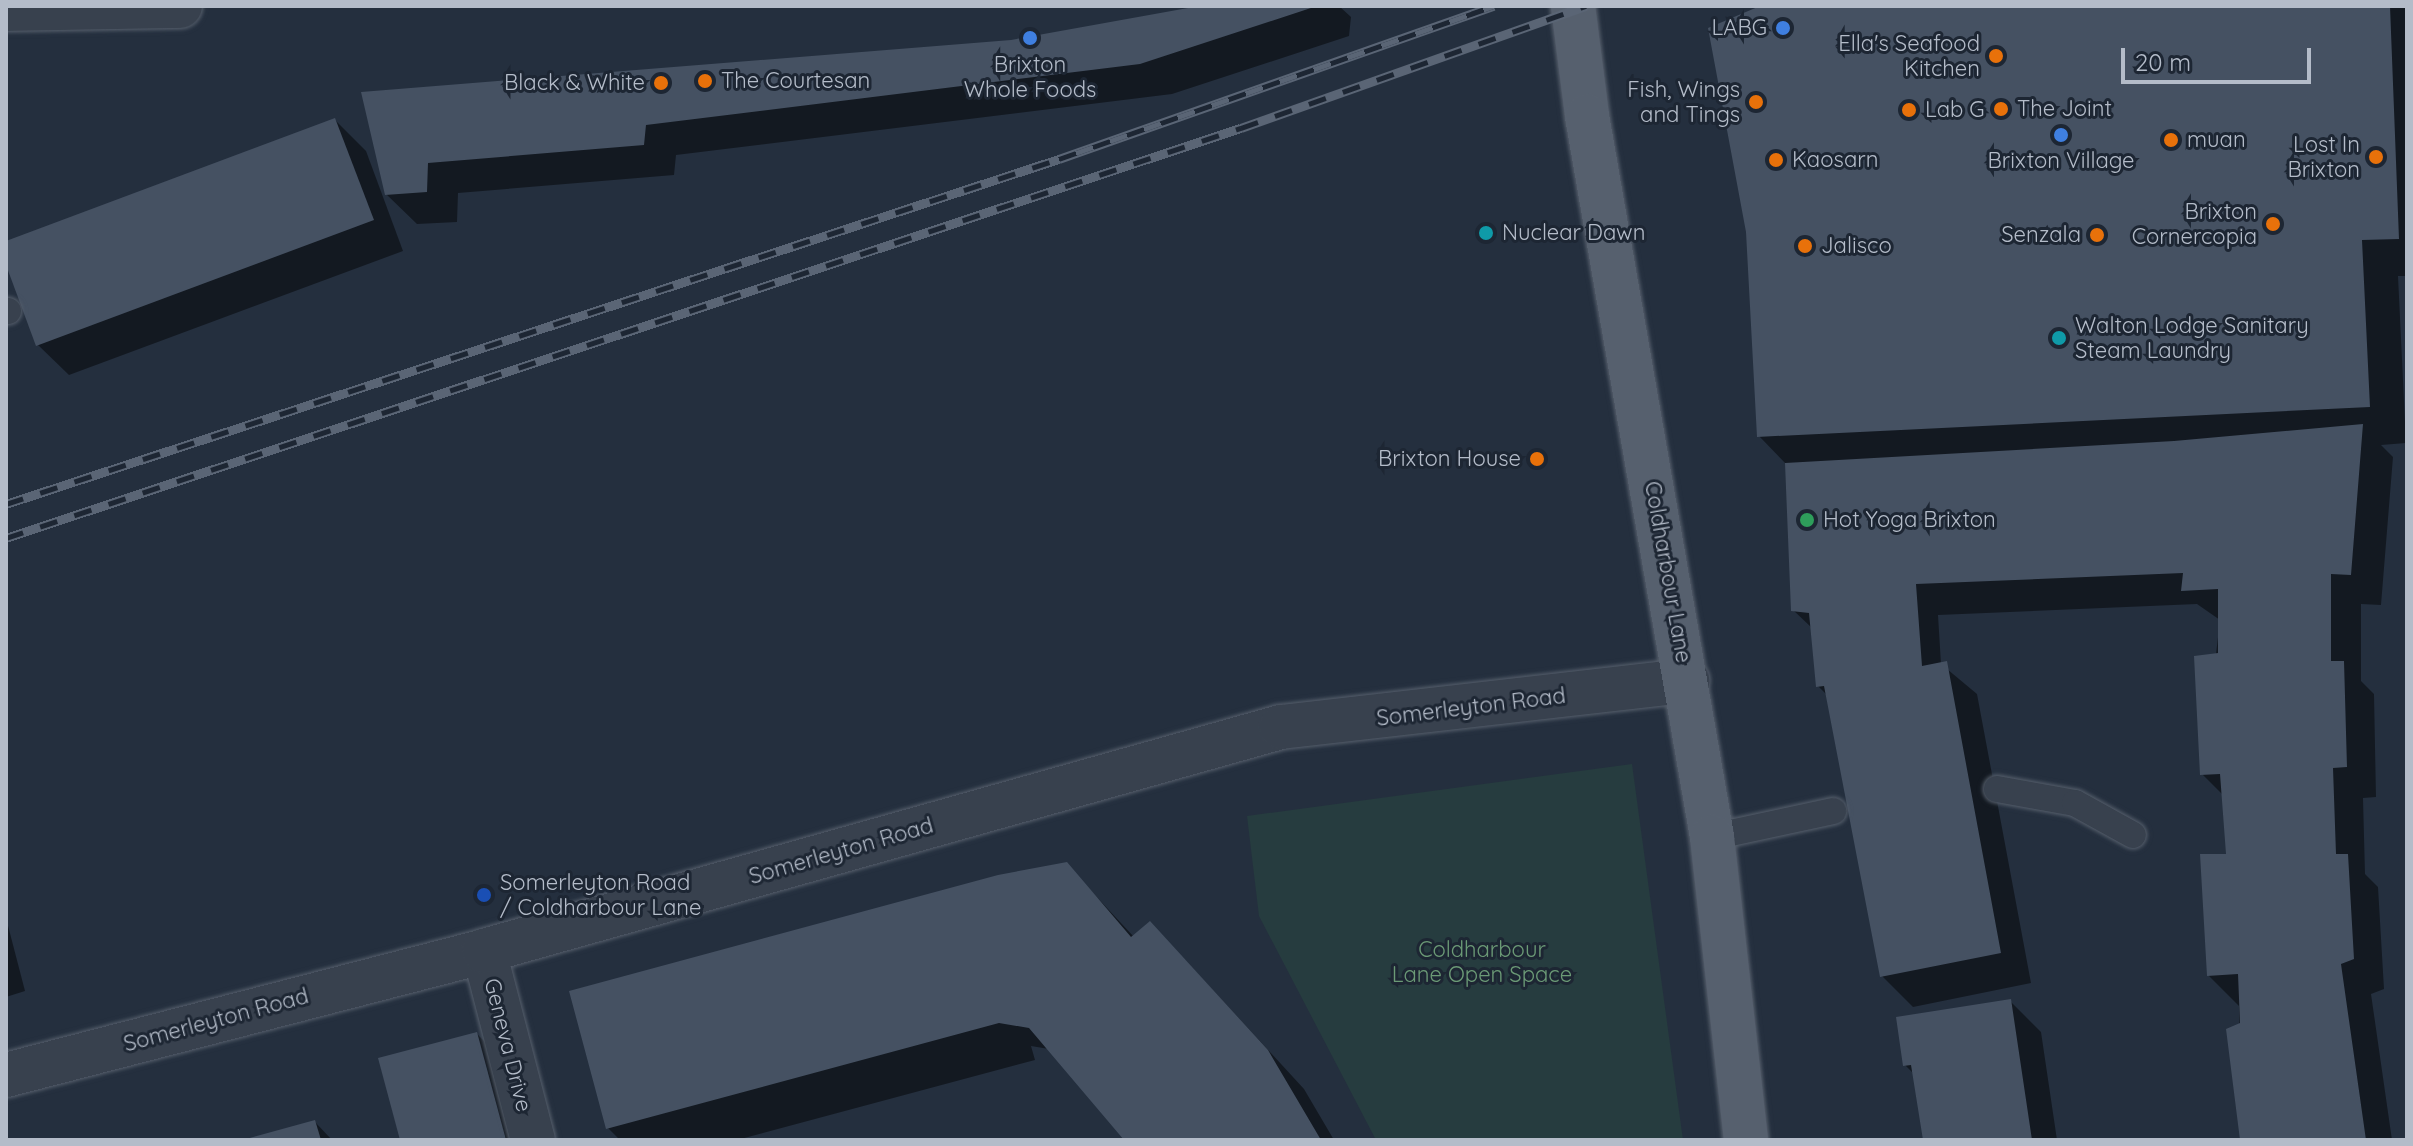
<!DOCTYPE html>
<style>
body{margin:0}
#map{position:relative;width:2413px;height:1146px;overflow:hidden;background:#242f3e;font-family:Quicksand,sans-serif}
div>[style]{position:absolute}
.green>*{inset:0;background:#263c3f}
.shadow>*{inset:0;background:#0007}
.building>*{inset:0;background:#455162}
.roads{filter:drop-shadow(0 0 2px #565f6c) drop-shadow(0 0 2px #565f6c)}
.lane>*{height:26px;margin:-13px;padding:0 13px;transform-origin:13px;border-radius:13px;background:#38414e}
.street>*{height:44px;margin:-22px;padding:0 22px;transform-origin:22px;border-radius:22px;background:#38414e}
.primary>*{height:44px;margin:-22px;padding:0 22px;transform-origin:22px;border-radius:22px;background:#56606e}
.rail>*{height:9px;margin-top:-4.5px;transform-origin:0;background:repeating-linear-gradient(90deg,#1d2633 0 18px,#5a6575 0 36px);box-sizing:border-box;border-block:2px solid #5a6575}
.dots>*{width:22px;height:22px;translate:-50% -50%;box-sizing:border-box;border:4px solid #1d2633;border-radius:50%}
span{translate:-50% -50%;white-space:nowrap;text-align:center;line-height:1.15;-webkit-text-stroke:6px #1d2633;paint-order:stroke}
.poi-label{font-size:22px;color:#b4bcc9}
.right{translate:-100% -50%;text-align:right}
.left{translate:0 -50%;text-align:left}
.street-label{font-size:22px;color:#b4bcc9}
.park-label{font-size:22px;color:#6b9a76}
.frame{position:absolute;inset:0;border:8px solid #b4bcc9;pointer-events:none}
.scale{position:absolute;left:2121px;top:48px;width:190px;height:36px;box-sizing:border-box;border:4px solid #b4bcc9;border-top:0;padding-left:10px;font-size:24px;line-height:28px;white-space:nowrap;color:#b4bcc9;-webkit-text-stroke:6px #1d2633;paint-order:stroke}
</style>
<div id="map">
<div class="green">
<i style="clip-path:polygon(1632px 764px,1683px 1140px,1376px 1140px,1259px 916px,1247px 816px)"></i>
</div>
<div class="shadow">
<i style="clip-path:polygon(1213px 6px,1339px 6px,1351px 17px,1349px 36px,1172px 94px,676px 155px,674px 175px,458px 193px,457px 222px,417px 224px,386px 194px,363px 94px,1012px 42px)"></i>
<i style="clip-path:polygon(1763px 6px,2407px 6px,2407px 276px,2398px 276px,2406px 443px,2381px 445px,2393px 457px,2381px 605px,2361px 604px,2361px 681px,2374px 694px,2376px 797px,2363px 798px,2365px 874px,2378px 887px,2384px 989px,2371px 994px,2392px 1140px,2242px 1140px,2239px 1006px,2209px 976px,2228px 855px,2223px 795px,2202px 774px,2220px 620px,2197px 604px,1938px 615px,1941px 664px,1977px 694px,2031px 983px,1913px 1007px,1882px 976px,1828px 696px,1818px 686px,1812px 628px,1793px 610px,1787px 465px,1759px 436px)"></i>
<i style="clip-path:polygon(335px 120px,366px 151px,403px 251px,69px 375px,38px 345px,6px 259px,6px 243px)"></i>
<i style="clip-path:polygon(1066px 864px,1134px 937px,1150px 924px,1186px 961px,1304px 1089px,1334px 1140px,1127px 1140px,1049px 1049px,1031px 1046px,1035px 1060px,737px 1140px,620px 1140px,608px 1128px)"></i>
<i style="clip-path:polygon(6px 918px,25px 991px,6px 997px)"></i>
<i style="clip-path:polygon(2010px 1001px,2041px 1032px,2057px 1140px,1925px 1140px,1915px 1075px,1905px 1065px)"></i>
<i style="clip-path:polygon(477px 1034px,499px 1056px,521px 1140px,401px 1140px)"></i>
<i style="clip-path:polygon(315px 1122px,332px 1140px,250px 1140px)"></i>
</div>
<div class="building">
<i style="clip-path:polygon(1199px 6px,1314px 7px,1140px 64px,646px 125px,644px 145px,428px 163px,427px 192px,385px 195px,361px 92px,1011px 40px)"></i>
<i style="clip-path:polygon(1760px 6px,2390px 6px,2399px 239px,2362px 240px,2370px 407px,1757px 437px,1746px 232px,1708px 28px)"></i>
<i style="clip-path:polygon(335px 118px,374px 220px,36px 346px,6px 265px,6px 241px)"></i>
<i style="clip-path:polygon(2363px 424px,2351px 575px,2331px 574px,2331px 661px,2344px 661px,2347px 767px,2333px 768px,2336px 854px,2348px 854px,2354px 959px,2341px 964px,2366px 1140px,2240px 1140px,2226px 1029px,2240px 1023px,2238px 974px,2207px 976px,2200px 854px,2226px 854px,2220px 774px,2200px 775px,2194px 656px,2218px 653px,2218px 589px,2181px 591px,2183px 573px,1916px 584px,1922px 666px,1947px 661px,2001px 953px,1880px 977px,1824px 686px,1816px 687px,1809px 613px,1791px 611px,1785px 463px,2174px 441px)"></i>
<i style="clip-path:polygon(1067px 862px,1131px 937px,1150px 921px,1268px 1050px,1321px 1140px,1124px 1140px,1029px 1028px,999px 1023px,606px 1129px,569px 991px,998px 875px)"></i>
<i style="clip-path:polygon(2011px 999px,2032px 1140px,1923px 1140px,1911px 1065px,1903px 1066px,1896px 1017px)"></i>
<i style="clip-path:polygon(477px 1032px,506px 1140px,400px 1140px,378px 1058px)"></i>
<i style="clip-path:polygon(315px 1120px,321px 1140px,247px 1140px,246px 1139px)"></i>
</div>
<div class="roads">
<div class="lane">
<i style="left:6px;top:311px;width:2px"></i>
<i style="left:1997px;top:789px;width:79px;rotate:10.2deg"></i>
<i style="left:2075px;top:803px;width:66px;rotate:28.9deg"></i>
<i style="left:1712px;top:837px;width:124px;rotate:-12.1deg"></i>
</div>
<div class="street">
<i style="left:6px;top:9px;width:174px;rotate:-1deg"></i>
<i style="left:484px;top:951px;width:195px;rotate:75.5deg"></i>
<i style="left:6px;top:1075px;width:494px;rotate:-14.5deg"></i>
<i style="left:484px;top:951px;width:828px;rotate:-15.7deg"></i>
<i style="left:1281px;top:727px;width:409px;rotate:-6.5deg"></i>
</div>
<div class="primary">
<i style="left:1573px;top:6px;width:111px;rotate:82.7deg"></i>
<i style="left:1587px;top:116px;width:732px;rotate:80.16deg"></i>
<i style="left:1712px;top:837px;width:305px;rotate:83.6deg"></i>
</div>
</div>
<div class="rail">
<i style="left:6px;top:504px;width:1108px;rotate:-18.14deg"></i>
<i style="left:1059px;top:159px;width:461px;rotate:-19.4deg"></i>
<i style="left:6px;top:538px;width:1301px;rotate:-18.37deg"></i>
<i style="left:1241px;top:128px;width:366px;rotate:-19.5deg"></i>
</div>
<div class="dots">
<i style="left:1783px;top:28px;background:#3f7fe0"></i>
<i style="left:1030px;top:38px;background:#3f7fe0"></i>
<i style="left:1996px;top:56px;background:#e8710a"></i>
<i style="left:705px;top:81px;background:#e8710a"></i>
<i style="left:661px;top:83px;background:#e8710a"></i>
<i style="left:1756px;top:102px;background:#e8710a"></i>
<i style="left:2001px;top:109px;background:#e8710a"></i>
<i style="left:1909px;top:110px;background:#e8710a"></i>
<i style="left:2061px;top:135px;background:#3f7fe0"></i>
<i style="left:2171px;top:140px;background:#e8710a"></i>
<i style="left:2376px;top:157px;background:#e8710a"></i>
<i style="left:1776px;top:160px;background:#e8710a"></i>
<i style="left:2273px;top:224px;background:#e8710a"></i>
<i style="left:1486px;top:233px;background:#0f9aa8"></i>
<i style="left:2097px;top:235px;background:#e8710a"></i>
<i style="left:1805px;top:246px;background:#e8710a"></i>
<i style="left:2059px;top:338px;background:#0f9aa8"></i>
<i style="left:1537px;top:459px;background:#e8710a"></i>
<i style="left:1807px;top:520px;background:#2e9e5b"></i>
<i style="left:484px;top:895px;background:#1a4fb4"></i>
</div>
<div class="poi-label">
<span class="right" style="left:1767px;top:28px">LABG</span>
<span class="right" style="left:1980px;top:56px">Ella's Seafood<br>Kitchen</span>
<span style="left:1030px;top:77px">Brixton<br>Whole Foods</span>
<span class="left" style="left:721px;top:81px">The Courtesan</span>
<span class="right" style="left:645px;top:83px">Black &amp; White</span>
<span class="right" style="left:1740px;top:102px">Fish, Wings<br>and Tings</span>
<span class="left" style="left:2017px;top:109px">The Joint</span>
<span class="left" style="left:1925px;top:110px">Lab G</span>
<span class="left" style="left:2187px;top:140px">muan</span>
<span class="right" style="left:2360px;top:157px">Lost In<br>Brixton</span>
<span class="left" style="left:1792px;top:160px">Kaosarn</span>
<span style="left:2061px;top:161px">Brixton Village</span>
<span class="right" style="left:2257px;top:224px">Brixton<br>Cornercopia</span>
<span class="left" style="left:1502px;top:233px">Nuclear Dawn</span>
<span class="right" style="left:2081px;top:235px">Senzala</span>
<span class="left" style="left:1821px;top:246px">Jalisco</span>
<span class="left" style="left:2075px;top:338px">Walton Lodge Sanitary<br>Steam Laundry</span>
<span class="right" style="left:1521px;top:459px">Brixton House</span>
<span class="left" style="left:1823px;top:520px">Hot Yoga Brixton</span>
<span class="left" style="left:500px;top:895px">Somerleyton Road<br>/ Coldharbour Lane</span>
</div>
<div class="street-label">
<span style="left:1668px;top:572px;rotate:80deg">Coldharbour Lane</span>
<span style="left:1471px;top:707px;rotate:-7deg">Somerleyton Road</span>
<span style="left:841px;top:851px;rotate:-16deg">Somerleyton Road</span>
<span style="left:216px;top:1020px;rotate:-15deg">Somerleyton Road</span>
<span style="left:508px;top:1045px;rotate:76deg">Geneva Drive</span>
</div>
<div class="park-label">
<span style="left:1482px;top:962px">Coldharbour<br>Lane Open Space</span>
</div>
<div class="frame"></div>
<div class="scale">20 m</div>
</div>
